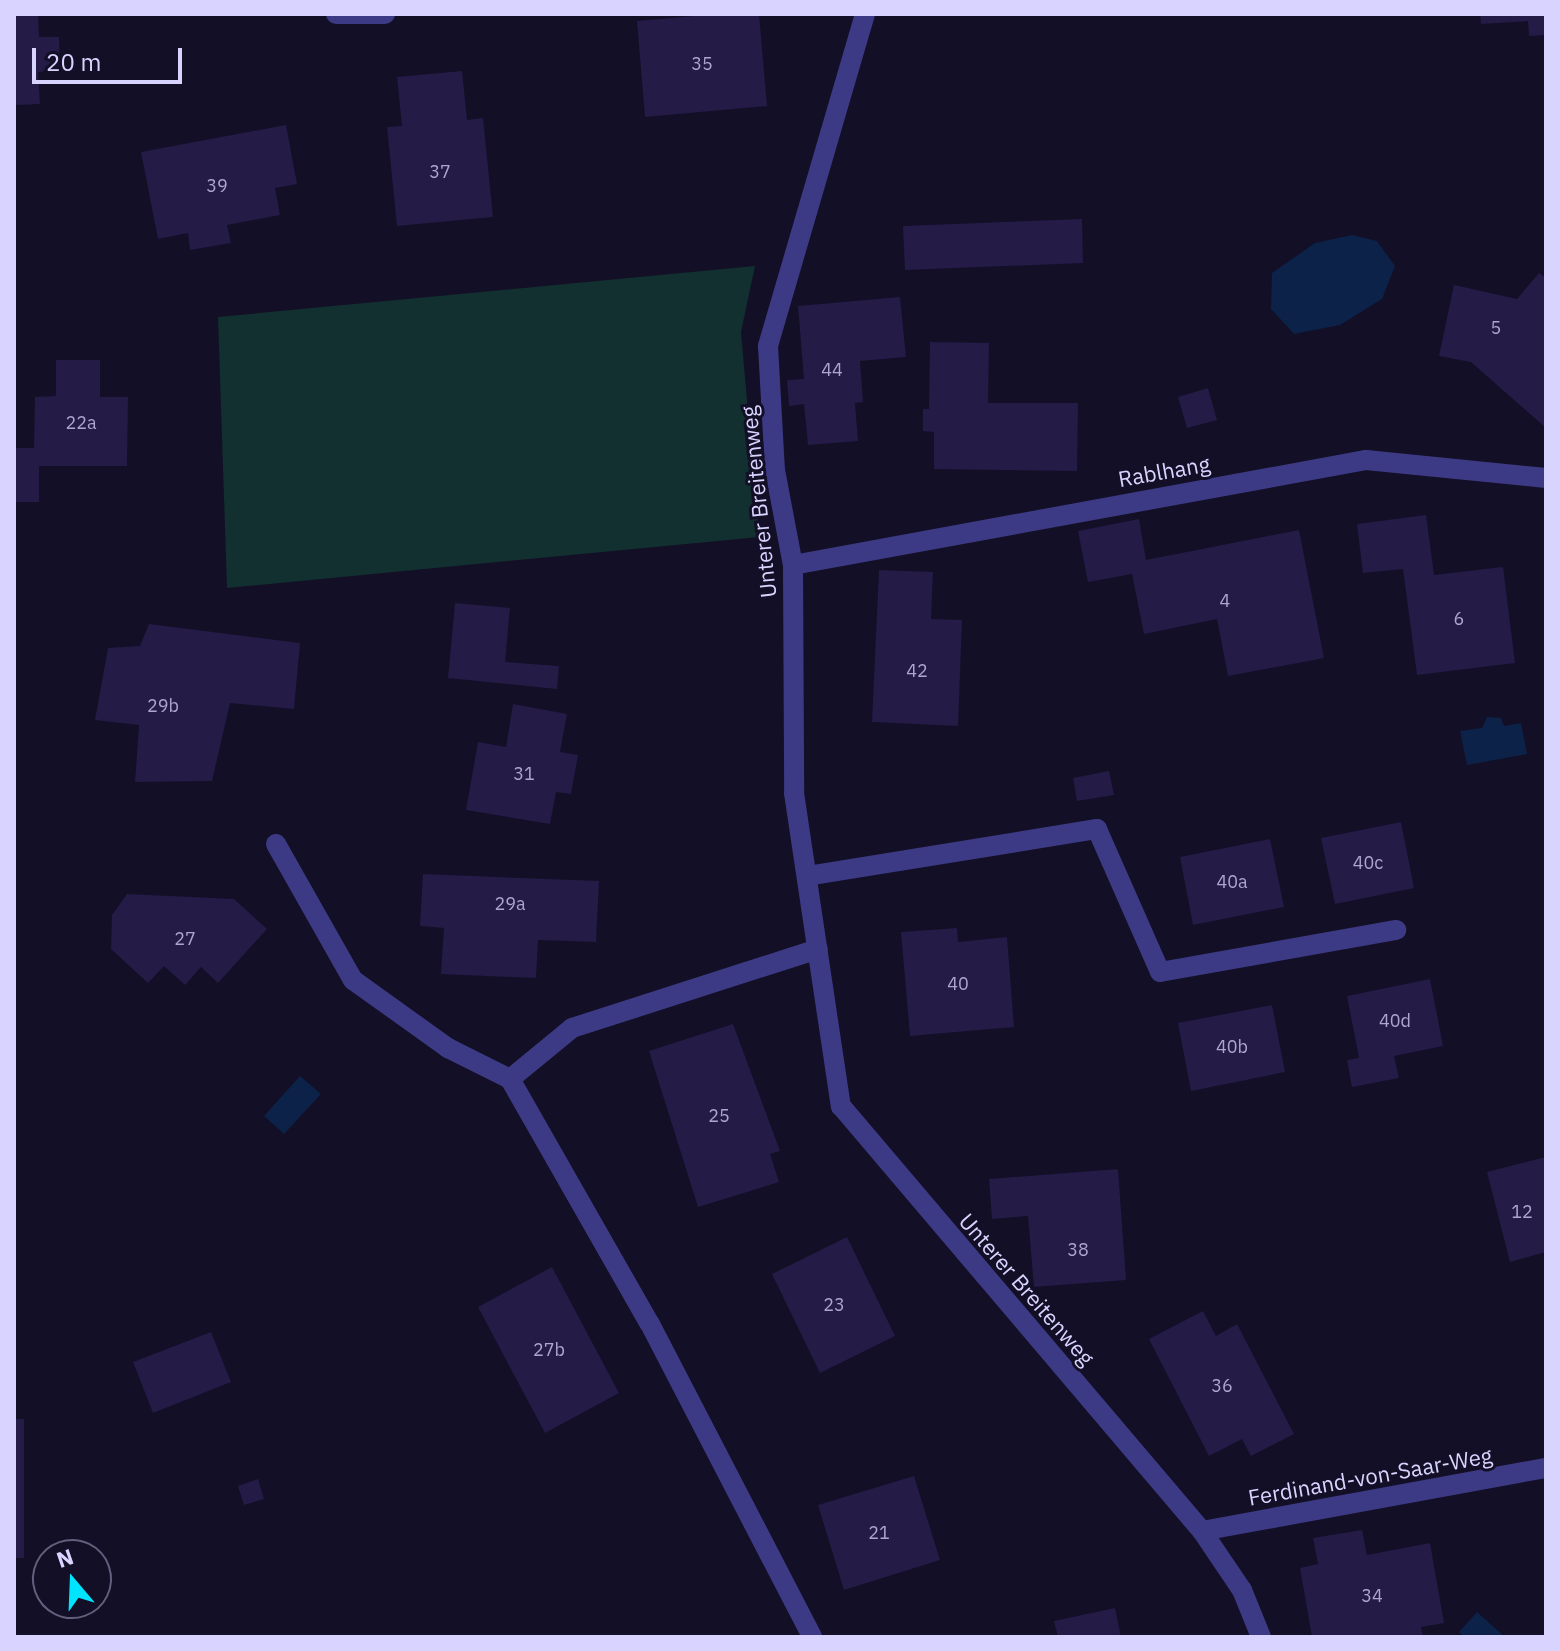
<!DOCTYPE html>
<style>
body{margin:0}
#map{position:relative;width:1560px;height:1651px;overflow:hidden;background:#130f26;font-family:"IBM Plex Sans",sans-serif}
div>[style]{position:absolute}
.green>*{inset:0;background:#12302f}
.water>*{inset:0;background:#0c2248}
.building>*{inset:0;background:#241b47}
.minor>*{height:20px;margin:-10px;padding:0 10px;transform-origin:10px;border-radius:10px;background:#3d3a85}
span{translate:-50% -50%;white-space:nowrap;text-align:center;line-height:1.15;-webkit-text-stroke:6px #130f26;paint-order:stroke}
.number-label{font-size:18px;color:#aca6d1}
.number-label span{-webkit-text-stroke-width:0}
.street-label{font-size:22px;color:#d9d4ff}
.frame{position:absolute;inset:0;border:16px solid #d9d4ff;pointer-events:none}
.north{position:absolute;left:32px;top:1539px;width:80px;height:80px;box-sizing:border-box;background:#130f26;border:2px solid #625e7d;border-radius:50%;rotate:341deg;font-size:22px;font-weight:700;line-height:32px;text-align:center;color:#d9d4ff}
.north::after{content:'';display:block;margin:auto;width:28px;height:36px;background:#00e5ff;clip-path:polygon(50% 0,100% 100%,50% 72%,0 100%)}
.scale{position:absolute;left:32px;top:48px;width:150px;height:36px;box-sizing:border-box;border:4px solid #d9d4ff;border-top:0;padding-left:10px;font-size:24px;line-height:28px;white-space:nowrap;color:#d9d4ff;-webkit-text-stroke:6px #130f26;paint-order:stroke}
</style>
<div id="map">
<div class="green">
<i style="clip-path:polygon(755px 266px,741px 332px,759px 537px,227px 588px,218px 317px)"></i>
</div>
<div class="water">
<i style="clip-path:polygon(1352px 235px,1377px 241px,1395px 266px,1382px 299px,1340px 325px,1294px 334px,1271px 309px,1272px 273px,1315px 243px)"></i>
<i style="clip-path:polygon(1487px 717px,1501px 718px,1504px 726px,1521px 723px,1527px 754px,1467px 765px,1460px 731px,1482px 728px)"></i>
<i style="clip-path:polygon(300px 1076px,321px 1094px,284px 1134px,264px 1116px)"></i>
<i style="clip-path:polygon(1477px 1612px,1505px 1637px,1464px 1637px,1459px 1632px)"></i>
</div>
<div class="building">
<i style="clip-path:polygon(14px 14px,38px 14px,39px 37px,59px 37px,60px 71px,38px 72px,40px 104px,14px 105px)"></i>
<i style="clip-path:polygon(718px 14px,759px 14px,767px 106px,645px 117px,637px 21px)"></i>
<i style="clip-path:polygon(1480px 14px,1546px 14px,1546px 35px,1529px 36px,1528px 21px,1481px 24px)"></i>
<i style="clip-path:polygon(462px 71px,467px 120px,483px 118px,493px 217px,397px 226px,387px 127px,402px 126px,397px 77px)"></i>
<i style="clip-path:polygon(286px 125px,297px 184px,275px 188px,280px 215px,227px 225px,231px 243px,190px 250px,188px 233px,158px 239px,141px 152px)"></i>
<i style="clip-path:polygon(1082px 219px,1083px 263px,905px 270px,903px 226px)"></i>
<i style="clip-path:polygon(1539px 273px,1546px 278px,1546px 428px,1471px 362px,1439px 356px,1454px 285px,1517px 299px)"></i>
<i style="clip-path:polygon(900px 297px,906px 357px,860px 361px,863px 402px,855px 403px,858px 441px,808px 445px,804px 404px,789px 406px,787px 380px,804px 379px,798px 306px)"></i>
<i style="clip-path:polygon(930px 342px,989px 343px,988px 403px,1078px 403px,1077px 471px,934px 469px,934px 432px,923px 431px,923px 409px,929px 409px)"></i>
<i style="clip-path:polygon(56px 360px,100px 360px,100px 397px,128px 397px,127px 466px,39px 466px,39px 502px,14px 502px,14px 448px,34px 448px,35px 397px,56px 396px)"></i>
<i style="clip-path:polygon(1208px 388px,1217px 420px,1187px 428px,1178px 397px)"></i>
<i style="clip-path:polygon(1426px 515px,1434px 575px,1503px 567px,1515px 663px,1417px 675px,1403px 569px,1363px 573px,1357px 524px)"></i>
<i style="clip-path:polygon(1139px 519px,1146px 560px,1299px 530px,1324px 658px,1228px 676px,1217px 619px,1144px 634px,1132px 574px,1088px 582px,1078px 531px)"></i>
<i style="clip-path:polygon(879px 570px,933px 572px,931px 619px,962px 620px,958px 726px,872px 722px)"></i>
<i style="clip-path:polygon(455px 603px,510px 608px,505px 662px,559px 666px,557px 689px,448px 678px)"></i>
<i style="clip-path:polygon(149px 624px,300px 643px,294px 709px,230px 703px,212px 781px,135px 782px,139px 725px,95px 720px,108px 648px,140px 646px)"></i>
<i style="clip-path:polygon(513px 704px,567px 714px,560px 752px,578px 755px,571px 794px,556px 792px,550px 824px,466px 810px,478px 742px,506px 747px)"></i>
<i style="clip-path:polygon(1109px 771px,1114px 795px,1077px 801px,1073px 778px)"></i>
<i style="clip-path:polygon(1401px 822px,1414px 888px,1335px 904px,1321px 838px)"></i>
<i style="clip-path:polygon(1270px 839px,1284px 907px,1193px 925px,1180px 857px)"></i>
<i style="clip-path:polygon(423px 874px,599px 881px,596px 942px,538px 940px,536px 978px,441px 974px,444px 928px,420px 926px)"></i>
<i style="clip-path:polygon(127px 894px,234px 899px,267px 929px,218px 983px,201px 967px,185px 985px,164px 966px,148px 983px,111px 949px,112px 915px)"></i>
<i style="clip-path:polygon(957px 928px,958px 942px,1007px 937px,1014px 1027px,910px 1036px,901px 932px)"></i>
<i style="clip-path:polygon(1430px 979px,1443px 1046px,1394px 1056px,1399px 1078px,1352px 1087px,1347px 1060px,1359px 1058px,1347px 996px)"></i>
<i style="clip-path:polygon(1272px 1005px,1285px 1072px,1191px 1091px,1178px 1023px)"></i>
<i style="clip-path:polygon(733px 1024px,780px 1151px,770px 1154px,779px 1182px,698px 1207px,649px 1051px)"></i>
<i style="clip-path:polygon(1546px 1157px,1546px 1252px,1510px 1262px,1487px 1172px)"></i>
<i style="clip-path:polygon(1118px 1169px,1126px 1280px,1034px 1287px,1028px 1216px,992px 1219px,989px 1179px)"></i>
<i style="clip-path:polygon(847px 1237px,895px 1336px,820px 1373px,772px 1274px)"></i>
<i style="clip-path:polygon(552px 1267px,619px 1393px,545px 1433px,478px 1307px)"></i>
<i style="clip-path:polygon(1203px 1311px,1216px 1336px,1237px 1324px,1294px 1434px,1251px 1456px,1242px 1439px,1209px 1456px,1149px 1339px)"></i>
<i style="clip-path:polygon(211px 1332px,231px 1382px,153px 1413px,133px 1362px)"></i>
<i style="clip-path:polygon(14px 1419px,24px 1419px,24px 1558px,14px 1558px)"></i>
<i style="clip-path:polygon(914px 1476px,940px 1560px,844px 1590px,818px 1505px)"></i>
<i style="clip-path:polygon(258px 1479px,264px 1499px,244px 1505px,238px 1486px)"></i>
<i style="clip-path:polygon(1362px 1530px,1367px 1555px,1430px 1543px,1444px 1623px,1421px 1627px,1423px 1637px,1312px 1637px,1300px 1568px,1318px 1564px,1313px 1538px)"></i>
<i style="clip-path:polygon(1115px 1608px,1121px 1637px,1058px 1637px,1054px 1621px)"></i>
</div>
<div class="minor">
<i style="left:336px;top:14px;width:49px"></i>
<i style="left:865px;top:14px;width:346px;rotate:106.3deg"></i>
<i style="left:768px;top:346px;width:124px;rotate:86.8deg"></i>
<i style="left:775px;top:470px;width:97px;rotate:79.3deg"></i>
<i style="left:793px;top:565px;width:228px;rotate:89.7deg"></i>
<i style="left:794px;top:793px;width:317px;rotate:81.5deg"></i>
<i style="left:841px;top:1106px;width:558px;rotate:49.66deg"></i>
<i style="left:1202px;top:1531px;width:71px;rotate:55.9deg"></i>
<i style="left:1242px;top:1590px;width:51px;rotate:68deg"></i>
<i style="left:793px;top:565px;width:583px;rotate:-10.38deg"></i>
<i style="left:1366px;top:460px;width:181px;rotate:5.7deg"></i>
<i style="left:276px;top:844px;width:156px;rotate:60.5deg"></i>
<i style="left:353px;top:980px;width:117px;rotate:35.6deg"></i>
<i style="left:448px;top:1048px;width:69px;rotate:26.6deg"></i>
<i style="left:510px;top:1079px;width:80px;rotate:-39.4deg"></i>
<i style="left:572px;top:1028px;width:258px;rotate:-17.8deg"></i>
<i style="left:807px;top:876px;width:294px;rotate:-9.2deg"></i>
<i style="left:1097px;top:829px;width:156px;rotate:66.2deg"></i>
<i style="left:1160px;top:972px;width:240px;rotate:-10.1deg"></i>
<i style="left:510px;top:1079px;width:282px;rotate:60.3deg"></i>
<i style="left:650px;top:1324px;width:352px;rotate:62.6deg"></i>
<i style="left:1202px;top:1531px;width:350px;rotate:-10.4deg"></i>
</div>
<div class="number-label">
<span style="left:702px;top:64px">35</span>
<span style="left:440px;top:172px">37</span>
<span style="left:217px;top:186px">39</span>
<span style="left:1496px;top:328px">5</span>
<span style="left:832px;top:370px">44</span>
<span style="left:81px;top:423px">22a</span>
<span style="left:1225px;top:601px">4</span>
<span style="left:1459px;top:619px">6</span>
<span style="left:917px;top:671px">42</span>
<span style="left:163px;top:706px">29b</span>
<span style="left:524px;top:774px">31</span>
<span style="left:1368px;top:863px">40c</span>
<span style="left:1232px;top:882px">40a</span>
<span style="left:510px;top:904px">29a</span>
<span style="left:185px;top:939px">27</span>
<span style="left:958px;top:984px">40</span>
<span style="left:1395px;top:1021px">40d</span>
<span style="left:1232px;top:1047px">40b</span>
<span style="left:719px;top:1116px">25</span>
<span style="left:1522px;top:1212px">12</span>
<span style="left:1078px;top:1250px">38</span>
<span style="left:834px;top:1305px">23</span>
<span style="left:549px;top:1350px">27b</span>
<span style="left:1222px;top:1386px">36</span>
<span style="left:879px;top:1533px">21</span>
<span style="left:1372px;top:1596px">34</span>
</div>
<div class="street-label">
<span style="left:1164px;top:471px;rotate:-10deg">Rablhang</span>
<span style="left:758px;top:502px;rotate:-96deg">Unterer Breitenweg</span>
<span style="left:1027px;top:1289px;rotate:49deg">Unterer Breitenweg</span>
<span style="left:1370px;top:1476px;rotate:-10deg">Ferdinand-von-Saar-Weg</span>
</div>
<div class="frame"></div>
<div class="north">N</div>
<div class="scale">20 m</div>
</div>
